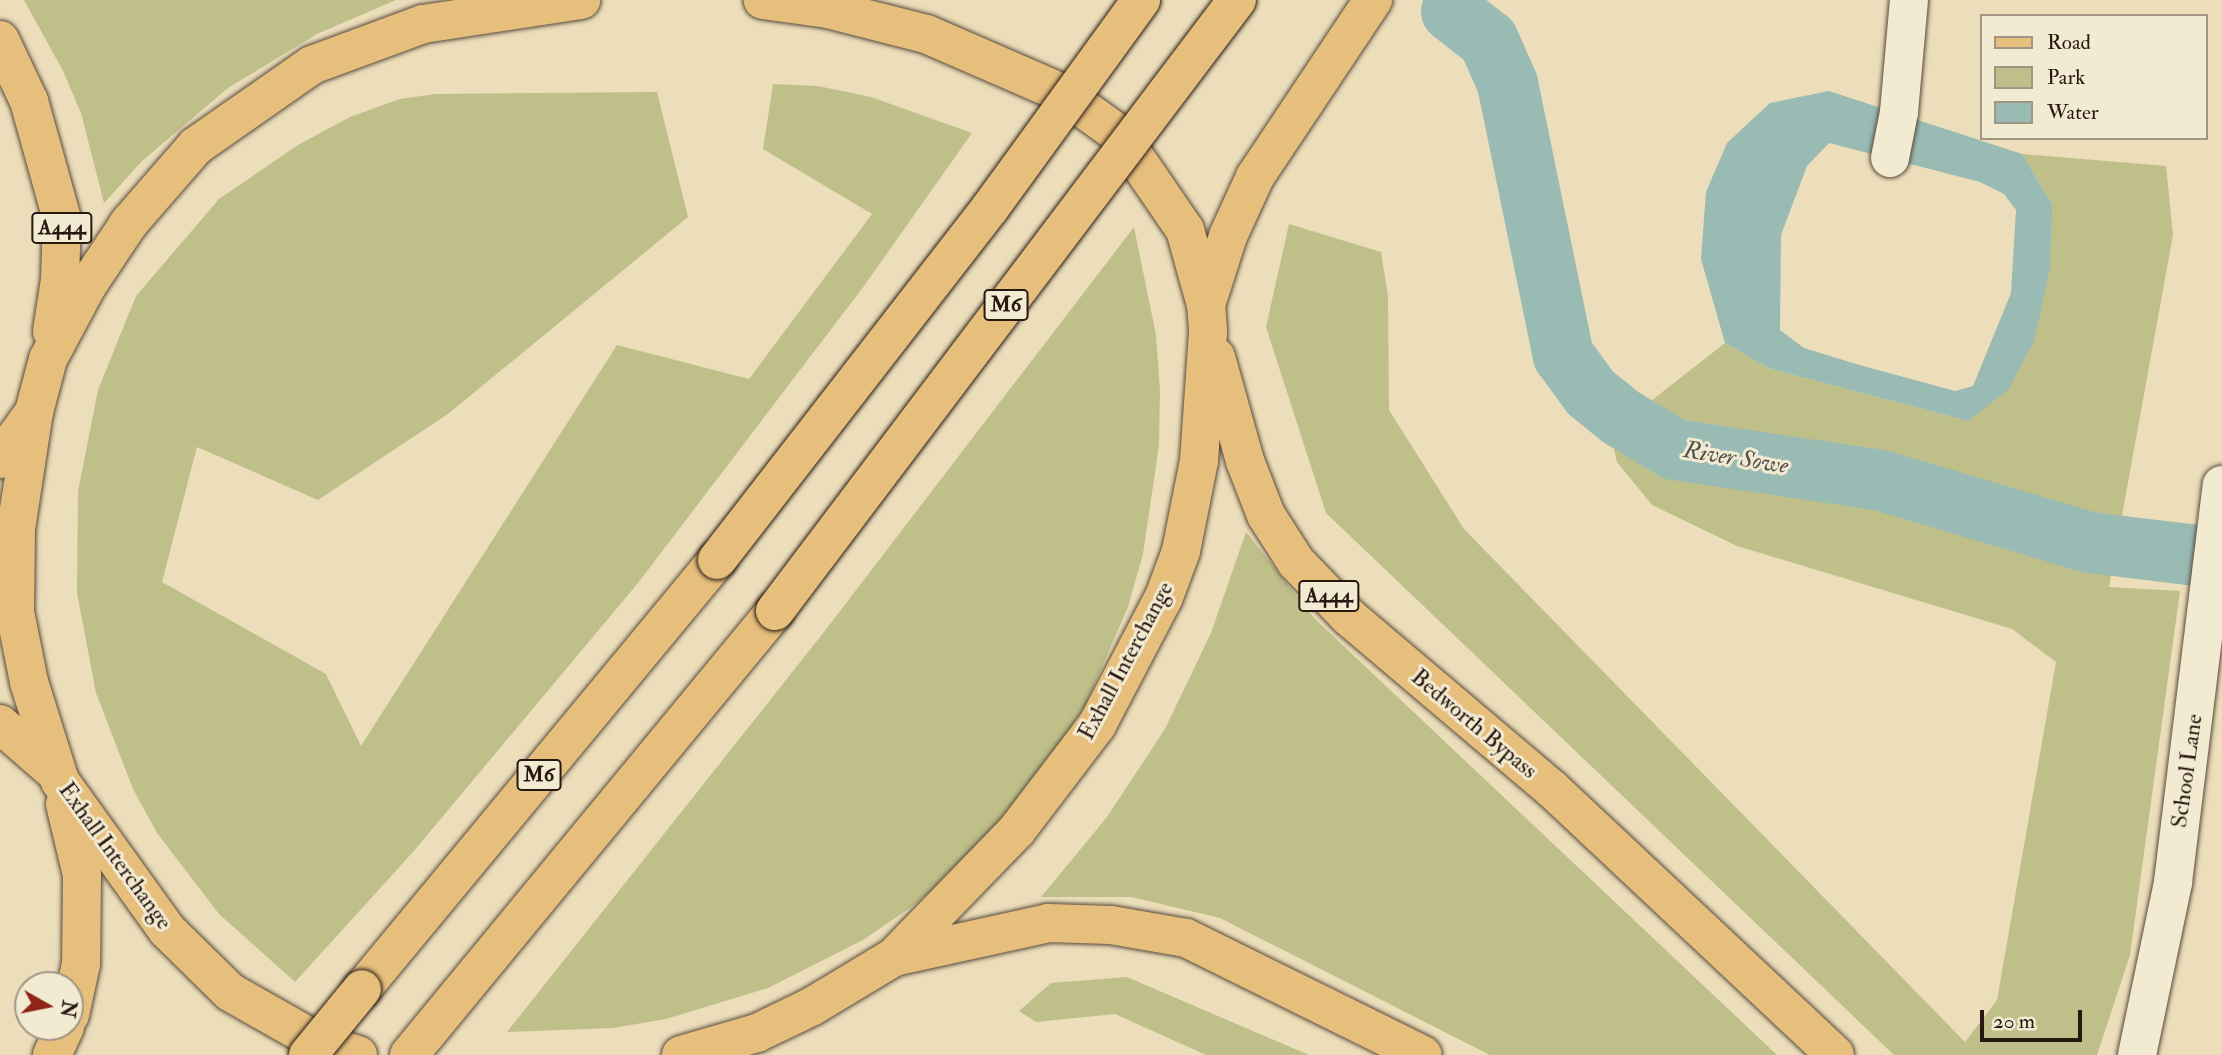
<!DOCTYPE html>
<style>
body{margin:0}
#map{position:relative;width:2222px;height:1055px;overflow:hidden;background:#ecdeba;font-family:"IM FELL Double Pica",serif}
div>[style]{position:absolute}
.green>*{inset:0;background:#bfbf8a}
.water>*{inset:0;background:#99bbb4}
.river>*{height:61px;margin:-30.5px;padding:0 30.5px;transform-origin:30.5px;border-radius:30.5px;background:#99bbb4}
.roads{filter:drop-shadow(0 0 2px #584a3c) drop-shadow(0 0 2px #584a3c)}
.minor>*{height:38px;margin:-19px;padding:0 19px;transform-origin:19px;border-radius:19px;background:#f3ead2}
.major>*{height:38px;margin:-19px;padding:0 19px;transform-origin:19px;border-radius:19px;background:#e6bf7d}
.highway>*{height:38px;margin:-19px;padding:0 19px;transform-origin:19px;border-radius:19px;background:#e6bf7d}
.bridges{filter:drop-shadow(0 0 2px #271912) drop-shadow(0 0 2px #271912)}
.highway-bridge>*{height:38px;margin:-19px;padding:0 19px;transform-origin:19px;border-radius:19px;background:#e6bf7d}
span{translate:-50% -50%;white-space:nowrap;text-align:center;line-height:1.15;-webkit-text-stroke:6px #f3ead2;paint-order:stroke}
.shield-label span{padding:2px 5px;background:#f3ead2;border:2px solid;border-radius:5px;-webkit-text-stroke-width:0}
.shield-label{font-size:21px;color:#271912;font-weight:700}
.street-label{font-size:23px;color:#271912}
.water-label{font-size:24px;color:#4f524b;font-style:italic}
.legend{position:absolute;left:1980px;top:14px;width:228px;height:126px;box-sizing:border-box;background:#f3ead2;border:2px solid #a19685;margin:0;padding:9px 12px;list-style:none;font-size:21px;color:#271912}
.legend li{display:flex;align-items:center;gap:14px;height:35px}
.legend b{width:35px;border:2px solid #a19685}
.north{position:absolute;left:14px;top:971px;width:70px;height:70px;box-sizing:border-box;background:#f3ead2;border:2px solid #a19685;border-radius:50%;rotate:99deg;font-size:19px;font-weight:700;line-height:28px;text-align:center;color:#271912}
.north::after{content:'';display:block;margin:auto;width:24px;height:32px;background:#8f2418;clip-path:polygon(50% 0,100% 100%,50% 72%,0 100%)}
.scale{position:absolute;left:1980px;top:1010px;width:102px;height:32px;box-sizing:border-box;border:4px solid #271912;border-top:0;padding-left:9px;font-size:21px;line-height:24px;white-space:nowrap;color:#271912;-webkit-text-stroke:5px #f3ead2;paint-order:stroke}
</style>
<div id="map">
<div class="green">
<i style="clip-path:polygon(24px 0,396px 0,317px 34px,228px 88px,142px 161px,104px 203px,81px 113px,63px 71px)"></i>
<i style="clip-path:polygon(773px 84px,818px 86px,871px 97px,972px 133px,864px 286px,638px 583px,413px 852px,295px 982px,219px 914px,157px 833px,133px 789px,96px 693px,77px 593px,78px 491px,98px 390px,136px 296px,219px 199px,298px 145px,350px 117px,400px 99px,435px 94px,657px 92px,688px 217px,448px 414px,318px 500px,197px 447px,162px 582px,326px 674px,361px 746px,617px 345px,749px 379px,872px 214px,763px 149px)"></i>
<i style="clip-path:polygon(2022px 154px,2166px 166px,2173px 235px,2109px 587px,2180px 591px,2130px 955px,2097px 1055px,1894px 1055px,1326px 513px,1266px 327px,1289px 224px,1381px 252px,1388px 296px,1389px 410px,1464px 529px,1965px 1042px,1997px 1000px,2056px 662px,2012px 629px,1737px 546px,1652px 505px,1617px 462px,1610px 433px,1725px 343px,1768px 368px,1968px 421px,2052px 204px)"></i>
<i style="clip-path:polygon(1134px 227px,1156px 335px,1160px 390px,1159px 445px,1143px 554px,1128px 607px,1084px 708px,1023px 800px,949px 877px,907px 910px,863px 940px,768px 988px,666px 1019px,613px 1028px,507px 1032px,824px 632px)"></i>
<i style="clip-path:polygon(1246px 532px,1315px 619px,1777px 1055px,1490px 1055px,1220px 918px,1131px 897px,1041px 897px,1107px 817px,1165px 729px,1211px 633px)"></i>
<i style="clip-path:polygon(1127px 977px,1309px 1055px,1206px 1055px,1115px 1014px,1036px 1022px,1019px 1011px,1051px 983px)"></i>
</div>
<div class="water">
<i style="clip-path:polygon(evenodd,1829px 91px,2022px 154px,2052px 204px,2050px 268px,2034px 341px,2008px 390px,1968px 421px,1768px 368px,1725px 343px,1701px 259px,1706px 192px,1727px 143px,1770px 103px,1829px 91px,1829px 143px,1980px 182px,2004px 194px,2016px 210px,2011px 293px,1973px 386px,1955px 391px,1856px 364px,1804px 348px,1780px 330px,1781px 235px,1807px 166px,1829px 143px)"></i>
</div>
<div class="river">
<i style="left:1451px;top:11px;width:47px;rotate:38.1deg"></i>
<i style="left:1488px;top:40px;width:47px;rotate:66.2deg"></i>
<i style="left:1507px;top:83px;width:278px;rotate:78.4deg"></i>
<i style="left:1563px;top:355px;width:46px;rotate:53.9deg"></i>
<i style="left:1590px;top:392px;width:40px;rotate:39deg"></i>
<i style="left:1621px;top:417px;width:62px;rotate:31.1deg"></i>
<i style="left:1674px;top:449px;width:209px;rotate:8.5deg"></i>
<i style="left:1881px;top:480px;width:217px;rotate:16.6deg"></i>
<i style="left:2089px;top:542px;width:134px;rotate:6.9deg"></i>
</div>
<div class="roads">
<div class="minor">
<i style="left:1890px;top:158px;width:47px;rotate:-78.9deg"></i>
<i style="left:1899px;top:112px;width:112px;rotate:-84.9deg"></i>
<i style="left:2137px;top:1055px;width:177px;rotate:-78.2deg"></i>
<i style="left:2173px;top:882px;width:400px;rotate:-83deg"></i>
</div>
<div class="major">
<i style="left:0;top:459px;width:58px;rotate:-54.1deg"></i>
<i style="left:0;top:724px;width:73px;rotate:41.1deg"></i>
</div>
<div class="highway">
<i style="left:0;top:40px;width:68px;rotate:64.6deg"></i>
<i style="left:29px;top:101px;width:123px;rotate:74.4deg"></i>
<i style="left:62px;top:219px;width:61px;rotate:91.9deg"></i>
<i style="left:60px;top:280px;width:52px;rotate:98.9deg"></i>
<i style="left:1206px;top:305px;width:72px;rotate:-72.3deg"></i>
<i style="left:1228px;top:236px;width:65px;rotate:-65.4deg"></i>
<i style="left:1255px;top:177px;width:213px;rotate:-56.3deg"></i>
<i style="left:1216px;top:357px;width:108px;rotate:74.4deg"></i>
<i style="left:1245px;top:461px;width:58px;rotate:68.7deg"></i>
<i style="left:1266px;top:515px;width:56px;rotate:57.4deg"></i>
<i style="left:1296px;top:562px;width:76px;rotate:46.1deg"></i>
<i style="left:1349px;top:617px;width:266px;rotate:40.3deg"></i>
<i style="left:1552px;top:789px;width:388px;rotate:43.2deg"></i>
<i style="left:65px;top:804px;width:73px;rotate:76.5deg"></i>
<i style="left:82px;top:875px;width:89px;rotate:90.6deg"></i>
<i style="left:81px;top:964px;width:52px;rotate:102.2deg"></i>
<i style="left:894px;top:957px;width:158px;rotate:-12.4deg"></i>
<i style="left:1048px;top:923px;width:63px;rotate:1.8deg"></i>
<i style="left:1111px;top:925px;width:76px;rotate:9.8deg"></i>
<i style="left:1186px;top:938px;width:264px;rotate:26.3deg"></i>
<i style="left:362px;top:989px;width:557px;rotate:-50.39deg"></i>
<i style="left:52px;top:1055px;width:31px;rotate:-65deg"></i>
<i style="left:358px;top:1055px;width:42px;rotate:-162deg"></i>
<i style="left:318px;top:1042px;width:101px;rotate:-150.4deg"></i>
<i style="left:230px;top:992px;width:88px;rotate:-135.5deg"></i>
<i style="left:167px;top:930px;width:183px;rotate:-125.7deg"></i>
<i style="left:60px;top:781px;width:104px;rotate:-107.4deg"></i>
<i style="left:29px;top:682px;width:71px;rotate:-101.3deg"></i>
<i style="left:15px;top:612px;width:83px;rotate:-89.3deg"></i>
<i style="left:16px;top:529px;width:118px;rotate:-81.3deg"></i>
<i style="left:34px;top:412px;width:55px;rotate:-75.2deg"></i>
<i style="left:48px;top:359px;width:83px;rotate:-61.9deg"></i>
<i style="left:87px;top:286px;width:76px;rotate:-56.3deg"></i>
<i style="left:129px;top:223px;width:102px;rotate:-49deg"></i>
<i style="left:196px;top:146px;width:141px;rotate:-34.9deg"></i>
<i style="left:312px;top:65px;width:118px;rotate:-20.3deg"></i>
<i style="left:423px;top:24px;width:160px;rotate:-8.6deg"></i>
<i style="left:409px;top:1055px;width:575px;rotate:-50.5deg"></i>
<i style="left:681px;top:1055px;width:79px;rotate:-16.1deg"></i>
<i style="left:757px;top:1033px;width:60px;rotate:-25.7deg"></i>
<i style="left:811px;top:1007px;width:97px;rotate:-31.1deg"></i>
<i style="left:894px;top:957px;width:177px;rotate:-45.9deg"></i>
<i style="left:1017px;top:830px;width:132px;rotate:-52.7deg"></i>
<i style="left:1097px;top:725px;width:144px;rotate:-62.4deg"></i>
<i style="left:1164px;top:597px;width:49px;rotate:-69.7deg"></i>
<i style="left:1181px;top:551px;width:92px;rotate:-78.7deg"></i>
<i style="left:1199px;top:461px;width:130px;rotate:-86deg"></i>
<i style="left:1208px;top:331px;width:26px;rotate:-94deg"></i>
<i style="left:1206px;top:305px;width:78px;rotate:-105.6deg"></i>
<i style="left:1185px;top:230px;width:115px;rotate:-124.4deg"></i>
<i style="left:1120px;top:135px;width:72px;rotate:-144.1deg"></i>
<i style="left:1062px;top:93px;width:148px;rotate:-156.5deg"></i>
<i style="left:926px;top:34px;width:101px;rotate:-165.7deg"></i>
<i style="left:828px;top:9px;width:66px;rotate:-172.1deg"></i>
</div>
</div>
<div class="bridges">
<div class="highway-bridge">
<i style="left:717px;top:560px;width:445px;rotate:-52.2deg"></i>
<i style="left:990px;top:208px;width:257px;rotate:-54deg"></i>
<i style="left:775px;top:611px;width:766px;rotate:-52.91deg"></i>
<i style="left:308px;top:1055px;width:85px;rotate:-50.7deg"></i>
</div>
</div>
<div class="shield-label">
<span style="left:62px;top:228px">A444</span>
<span style="left:1006px;top:305px">M6</span>
<span style="left:1329px;top:596px">A444</span>
<span style="left:539px;top:775px">M6</span>
</div>
<div class="street-label">
<span style="left:1126px;top:661px;rotate:-62deg">Exhall Interchange</span>
<span style="left:1474px;top:724px;rotate:40deg">Bedworth Bypass</span>
<span style="left:2187px;top:771px;rotate:-82deg">School Lane</span>
<span style="left:115px;top:856px;rotate:54deg">Exhall Interchange</span>
</div>
<div class="water-label">
<span style="left:1736px;top:458px;rotate:9deg">River Sowe</span>
</div>
<ul class="legend">
<li><b style="height:9px;background:#e6bf7d"></b>Road</li>
<li><b style="height:19px;background:#bfbf8a"></b>Park</li>
<li><b style="height:19px;background:#99bbb4"></b>Water</li>
</ul>
<div class="north">N</div>
<div class="scale">20 m</div>
</div>
